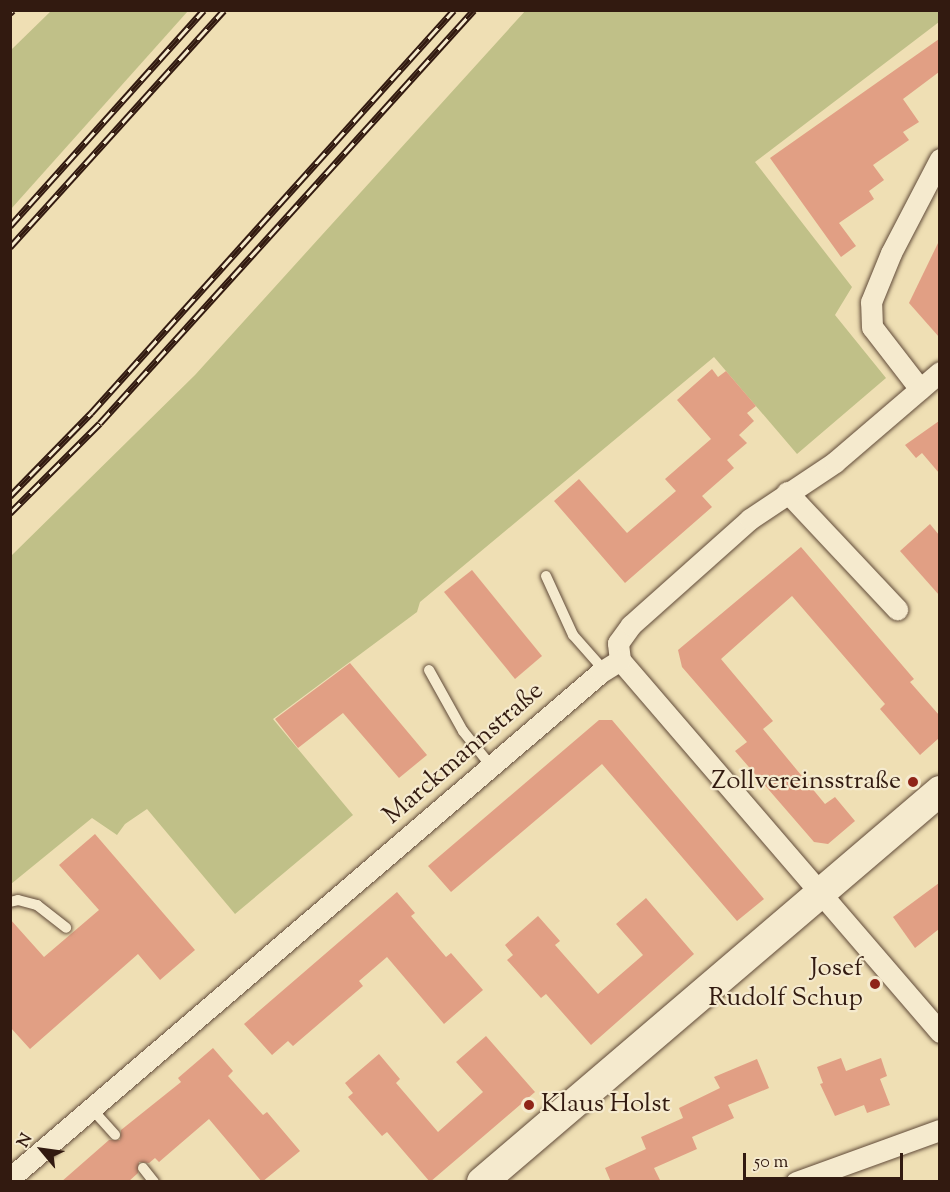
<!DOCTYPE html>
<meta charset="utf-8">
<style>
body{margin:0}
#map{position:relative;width:950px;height:1192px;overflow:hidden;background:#efdfb4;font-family:"Sorts Mill Goudy",serif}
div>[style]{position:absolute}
.green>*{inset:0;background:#c0c088}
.building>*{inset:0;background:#e19f84}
.roads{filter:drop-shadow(0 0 2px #614b39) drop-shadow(0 0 2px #614b39)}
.lane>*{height:10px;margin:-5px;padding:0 5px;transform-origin:5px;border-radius:5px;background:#f5eace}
.street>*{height:21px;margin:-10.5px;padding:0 10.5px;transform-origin:10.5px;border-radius:10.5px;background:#f5eace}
.secondary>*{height:30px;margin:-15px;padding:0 15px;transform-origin:15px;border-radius:15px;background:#f5eace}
.rail>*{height:7px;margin-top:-3.5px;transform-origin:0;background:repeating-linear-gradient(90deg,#f5eace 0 14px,#321a10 0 28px);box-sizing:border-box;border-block:2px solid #321a10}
.dots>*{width:16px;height:16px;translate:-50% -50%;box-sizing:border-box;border:3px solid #f5eace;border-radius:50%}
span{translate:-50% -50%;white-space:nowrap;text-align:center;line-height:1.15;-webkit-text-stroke:4.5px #f5eace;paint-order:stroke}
.street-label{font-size:26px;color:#321a10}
.poi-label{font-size:26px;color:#321a10}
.right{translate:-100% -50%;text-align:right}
.left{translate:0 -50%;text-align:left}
.frame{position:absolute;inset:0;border:12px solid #321a10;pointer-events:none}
.north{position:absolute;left:12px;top:1120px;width:60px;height:60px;-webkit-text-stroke:4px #f5eace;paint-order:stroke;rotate:299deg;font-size:16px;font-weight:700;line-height:24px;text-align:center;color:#321a10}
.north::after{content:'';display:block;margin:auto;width:21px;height:27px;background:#321a10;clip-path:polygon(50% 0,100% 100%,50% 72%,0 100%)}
.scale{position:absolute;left:743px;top:1153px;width:160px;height:27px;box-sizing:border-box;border:3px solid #321a10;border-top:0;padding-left:8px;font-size:18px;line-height:21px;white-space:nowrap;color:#321a10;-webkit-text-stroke:4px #f5eace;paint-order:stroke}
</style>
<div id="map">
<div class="green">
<i style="clip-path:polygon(52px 10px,188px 11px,11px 209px,11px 50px)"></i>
<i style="clip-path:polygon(526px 10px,939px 11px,939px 22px,755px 162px,852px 287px,835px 315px,886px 378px,797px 454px,714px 357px,420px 602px,417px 612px,273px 719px,353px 815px,235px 914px,147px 809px,125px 824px,117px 835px,92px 818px,11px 884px,11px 556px,195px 375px)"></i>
</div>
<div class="building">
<i style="clip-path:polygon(939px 39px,939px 72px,903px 99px,919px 122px,903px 132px,909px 140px,873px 165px,884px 180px,869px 191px,874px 199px,839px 223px,856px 246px,841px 257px,770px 158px)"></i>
<i style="clip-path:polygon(939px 241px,939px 337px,909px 303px)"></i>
<i style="clip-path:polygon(712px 369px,718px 377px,726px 371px,756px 406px,747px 413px,754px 421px,739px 435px,747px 443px,727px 460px,734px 468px,702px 496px,712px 507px,625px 583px,554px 501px,579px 479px,627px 533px,676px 491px,665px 479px,711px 439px,677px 400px)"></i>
<i style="clip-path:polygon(939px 421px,939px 473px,922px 453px,916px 458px,905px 445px)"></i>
<i style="clip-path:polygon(930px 524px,939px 535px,939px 595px,900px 551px)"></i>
<i style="clip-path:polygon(801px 547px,914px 679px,910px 682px,939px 715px,939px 738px,920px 755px,880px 709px,885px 704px,792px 596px,721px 659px,773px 721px,763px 729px,825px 804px,835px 797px,855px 821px,828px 844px,814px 842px,735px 751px,747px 742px,682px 667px,678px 650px)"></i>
<i style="clip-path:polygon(472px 570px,542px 656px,515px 679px,444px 592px)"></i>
<i style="clip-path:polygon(350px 663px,427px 755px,399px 778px,343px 713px,298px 748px,275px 719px)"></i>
<i style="clip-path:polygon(599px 720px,612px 720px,764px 899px,737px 921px,602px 764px,451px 892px,428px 866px)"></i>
<i style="clip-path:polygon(95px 834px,195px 950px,160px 980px,138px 954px,30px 1049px,10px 1027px,10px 919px,44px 957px,99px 910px,59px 865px)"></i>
<i style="clip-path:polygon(939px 883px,939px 929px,915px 948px,893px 917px)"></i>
<i style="clip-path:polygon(397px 892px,415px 913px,411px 916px,446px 957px,451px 953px,483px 990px,444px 1024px,387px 957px,359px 981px,363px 986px,293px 1046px,288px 1041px,272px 1055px,244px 1024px)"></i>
<i style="clip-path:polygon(646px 898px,694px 954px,591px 1045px,546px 994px,541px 998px,507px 960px,513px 955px,505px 945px,538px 916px,560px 941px,555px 945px,598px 994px,643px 955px,616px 924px)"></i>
<i style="clip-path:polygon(486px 1036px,535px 1092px,430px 1182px,387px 1132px,382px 1136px,348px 1097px,353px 1093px,345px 1083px,379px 1054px,400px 1079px,396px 1083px,438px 1132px,483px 1092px,456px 1062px)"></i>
<i style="clip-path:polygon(213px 1048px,233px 1071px,228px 1076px,263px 1115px,267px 1112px,300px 1151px,262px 1182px,209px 1119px,159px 1162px,155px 1158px,149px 1163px,139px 1162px,138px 1173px,128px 1182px,61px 1182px,109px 1140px,120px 1140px,121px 1130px,181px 1082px,178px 1078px)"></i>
<i style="clip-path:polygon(841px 1058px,846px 1071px,881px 1058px,887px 1076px,880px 1079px,890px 1105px,867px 1113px,864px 1105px,835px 1116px,820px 1084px,823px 1083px,817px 1067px)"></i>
<i style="clip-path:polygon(757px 1059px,769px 1088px,728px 1105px,734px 1118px,692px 1137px,697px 1149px,654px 1168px,661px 1182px,611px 1182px,605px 1168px,646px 1149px,641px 1137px,683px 1118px,679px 1108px,720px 1088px,714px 1077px)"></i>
</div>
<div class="roads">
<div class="lane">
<i style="left:546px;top:576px;width:65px;rotate:65.4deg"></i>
<i style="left:573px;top:635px;width:47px;rotate:48.5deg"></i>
<i style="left:429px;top:670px;width:70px;rotate:60.9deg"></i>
<i style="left:463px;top:731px;width:45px;rotate:51.3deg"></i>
<i style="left:10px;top:902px;width:8px;rotate:-14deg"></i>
<i style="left:18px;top:900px;width:20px;rotate:15deg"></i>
<i style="left:37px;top:905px;width:37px;rotate:38deg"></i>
<i style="left:91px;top:1108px;width:36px;rotate:48deg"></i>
<i style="left:143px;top:1168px;width:18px;rotate:52deg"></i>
</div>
<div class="street">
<i style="left:920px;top:389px;width:78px;rotate:-127.7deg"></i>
<i style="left:872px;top:327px;width:25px;rotate:-92deg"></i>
<i style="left:871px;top:302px;width:53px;rotate:-67.8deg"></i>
<i style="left:891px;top:253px;width:106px;rotate:-62.5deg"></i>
<i style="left:787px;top:492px;width:161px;rotate:46.8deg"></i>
<i style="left:620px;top:660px;width:491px;rotate:49.3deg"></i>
<i style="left:620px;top:660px;width:17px;rotate:-97deg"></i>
<i style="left:618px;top:643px;width:22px;rotate:-54deg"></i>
<i style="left:631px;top:625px;width:159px;rotate:-41.7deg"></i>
<i style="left:750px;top:519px;width:102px;rotate:-33.8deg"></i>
<i style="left:835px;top:462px;width:138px;rotate:-40.6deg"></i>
<i style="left:10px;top:1178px;width:778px;rotate:-40.57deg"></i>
<i style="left:601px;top:672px;width:22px;rotate:-32deg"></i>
<i style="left:796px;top:1182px;width:153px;rotate:-19.9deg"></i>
</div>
<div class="secondary">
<i style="left:482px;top:1182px;width:602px;rotate:-40.49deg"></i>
</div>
</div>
<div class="rail">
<i style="left:10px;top:13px;width:4px;rotate:-45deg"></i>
<i style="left:10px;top:226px;width:290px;rotate:-48.1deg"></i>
<i style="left:10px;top:247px;width:319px;rotate:-47.9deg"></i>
<i style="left:10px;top:496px;width:116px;rotate:-45.7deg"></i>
<i style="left:91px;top:413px;width:542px;rotate:-47.99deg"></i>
<i style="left:10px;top:513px;width:127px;rotate:-45deg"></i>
<i style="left:100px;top:423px;width:557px;rotate:-47.84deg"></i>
</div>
<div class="dots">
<i style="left:913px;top:782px;background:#8f2418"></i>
<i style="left:875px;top:984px;background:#8f2418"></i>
<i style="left:529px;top:1105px;background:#8f2418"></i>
</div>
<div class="street-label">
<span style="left:464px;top:754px;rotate:-41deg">Marckmannstraße</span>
</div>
<div class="poi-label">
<span class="right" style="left:901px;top:782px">Zollvereinsstraße</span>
<span class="right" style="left:863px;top:984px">Josef<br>Rudolf Schup</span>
<span class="left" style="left:541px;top:1105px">Klaus Holst</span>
</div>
<div class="frame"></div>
<div class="north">N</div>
<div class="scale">50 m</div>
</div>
